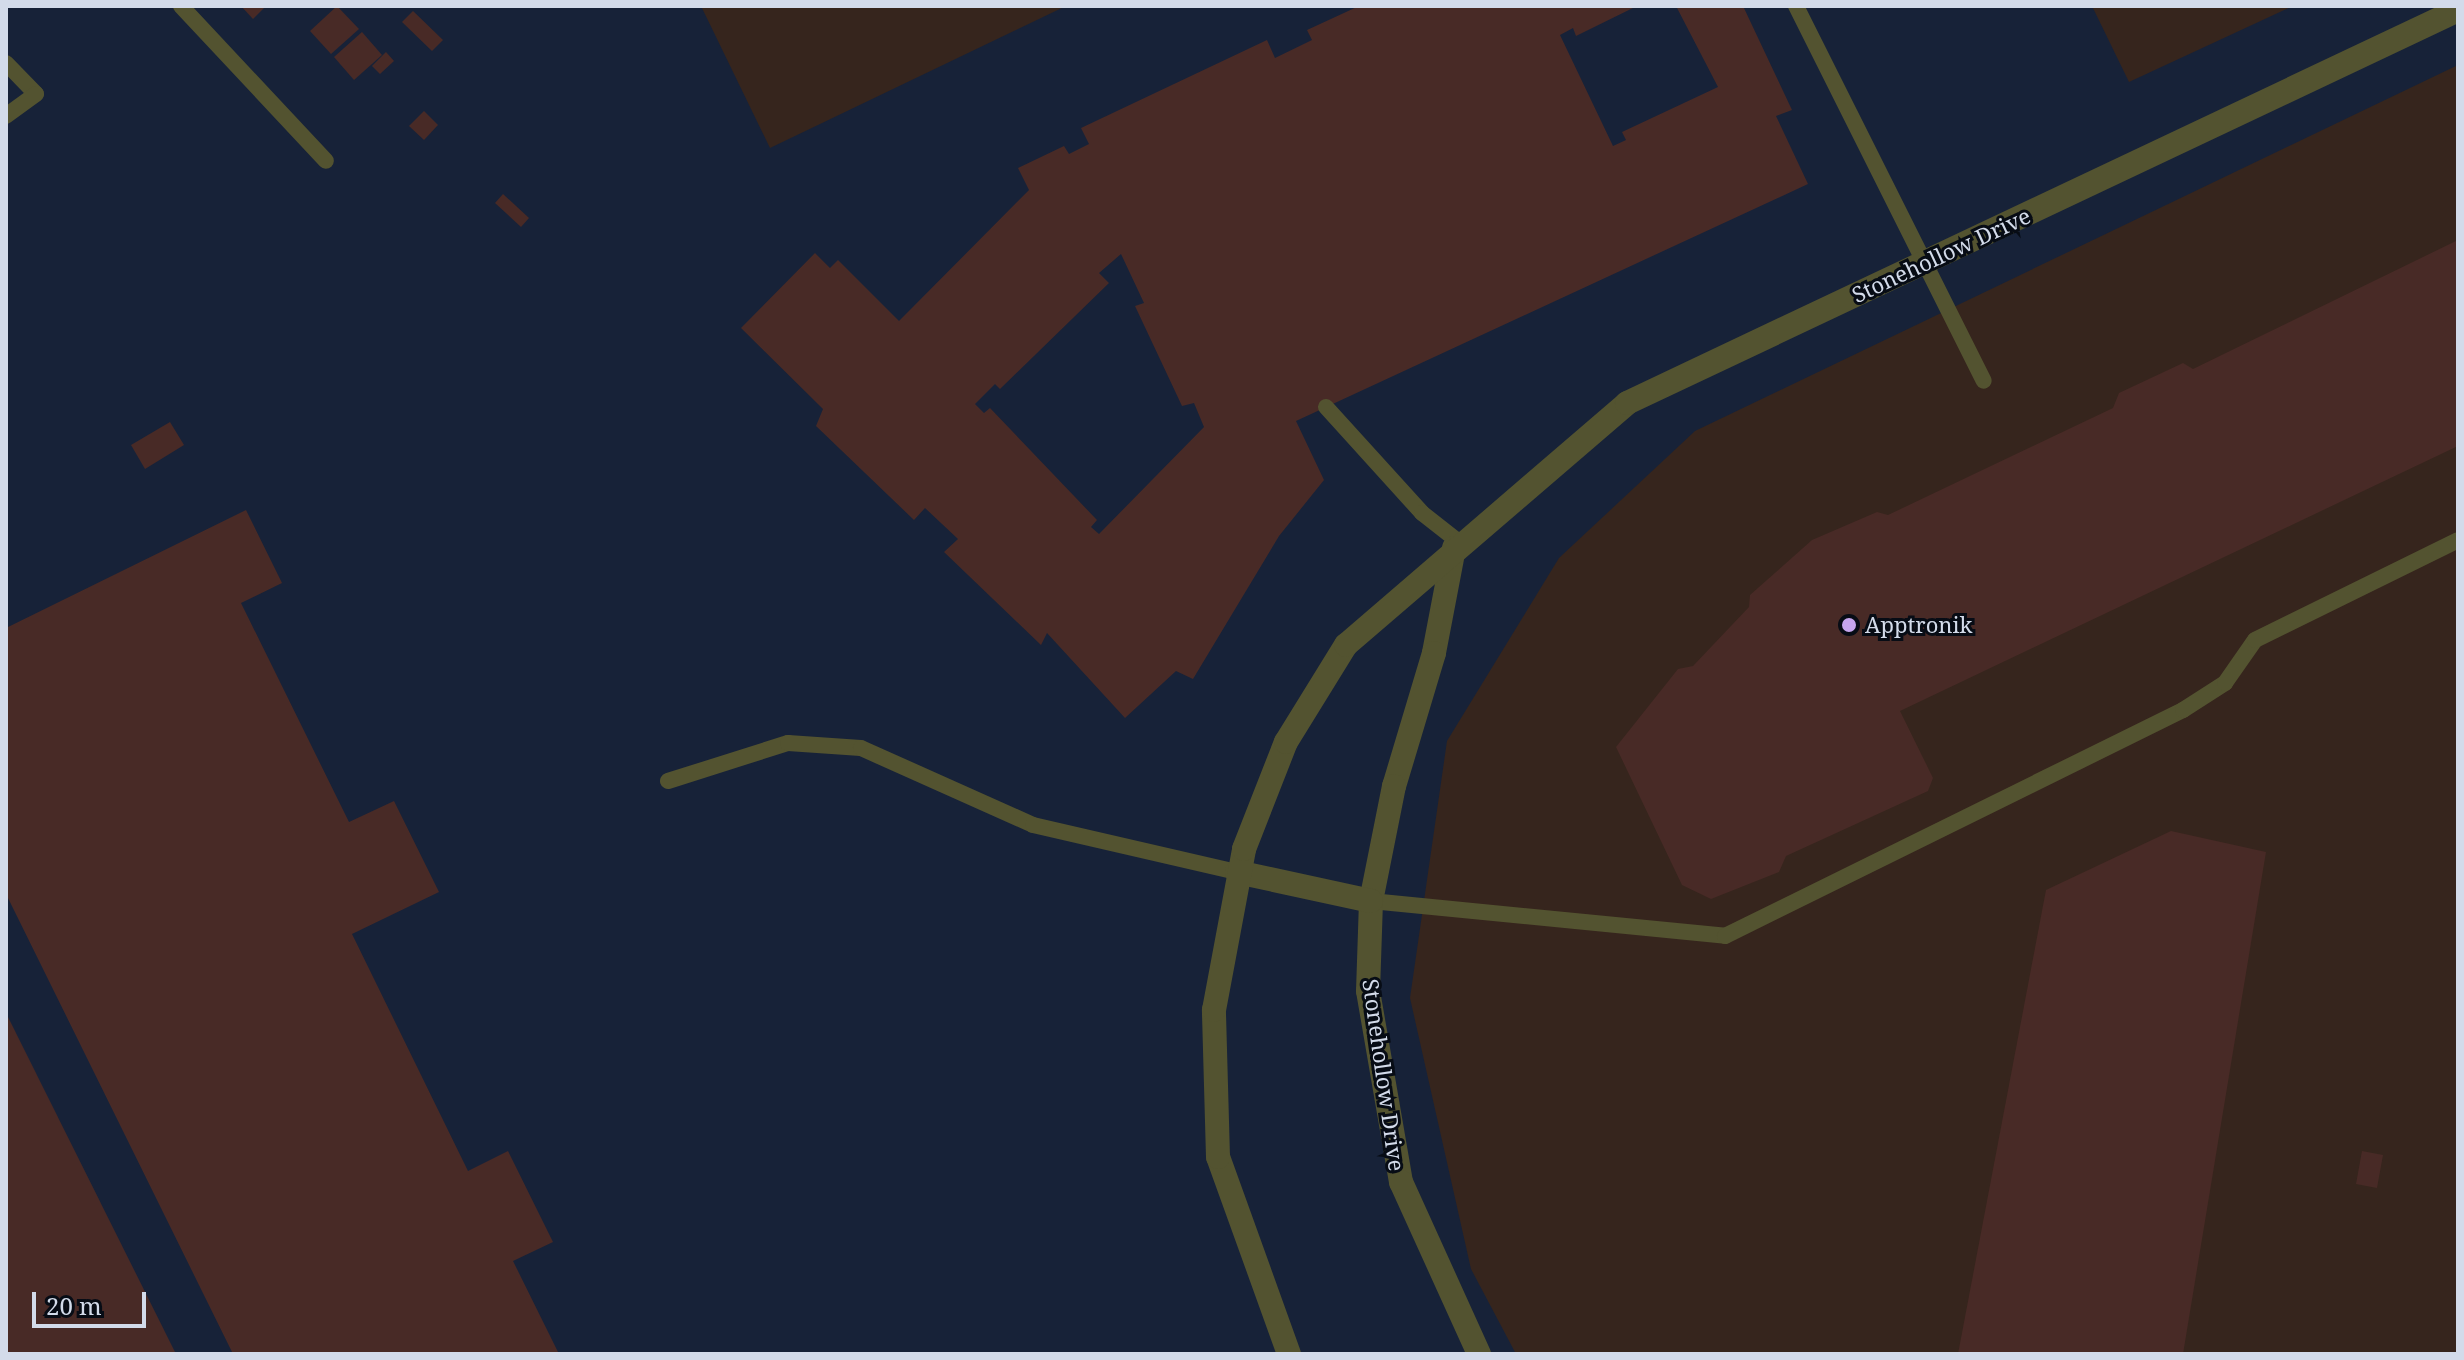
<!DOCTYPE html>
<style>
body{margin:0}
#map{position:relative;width:2464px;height:1360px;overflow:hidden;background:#172238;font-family:"Noto Serif",serif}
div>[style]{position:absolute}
.commercial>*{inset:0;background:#36251d}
.building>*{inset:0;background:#482a26}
.lane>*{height:16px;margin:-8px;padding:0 8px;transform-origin:8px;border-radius:8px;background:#535330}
.street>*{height:24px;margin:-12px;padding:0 12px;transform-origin:12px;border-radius:12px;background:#535330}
.dots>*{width:22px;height:22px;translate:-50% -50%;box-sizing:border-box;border:4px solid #070c15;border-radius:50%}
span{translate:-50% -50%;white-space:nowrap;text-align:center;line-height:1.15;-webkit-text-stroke:6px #070c15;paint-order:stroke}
.street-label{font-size:22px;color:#d3dbea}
.poi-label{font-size:22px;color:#d3dbea}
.left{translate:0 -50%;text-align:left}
.frame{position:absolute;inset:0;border:8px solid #d3dbea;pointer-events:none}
.scale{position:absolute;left:32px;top:1292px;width:114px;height:36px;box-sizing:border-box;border:4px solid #d3dbea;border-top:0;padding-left:10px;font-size:24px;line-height:28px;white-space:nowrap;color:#d3dbea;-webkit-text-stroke:6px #070c15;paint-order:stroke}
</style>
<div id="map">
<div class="commercial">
<i style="clip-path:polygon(701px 6px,1066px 6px,770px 148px)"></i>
<i style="clip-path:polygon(2092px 6px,2293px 6px,2129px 82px)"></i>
<i style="clip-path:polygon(2458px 65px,2458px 1354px,1516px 1354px,1471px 1269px,1410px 998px,1447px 741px,1559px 558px,1695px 431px)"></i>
</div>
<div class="building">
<i style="clip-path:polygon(241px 6px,266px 6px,253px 19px)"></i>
<i style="clip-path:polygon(337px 6px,359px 29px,331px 54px,310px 31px)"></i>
<i style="clip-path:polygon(evenodd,1359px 6px,1637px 6px,1576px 36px,1573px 28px,1560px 35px,1613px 146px,1626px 140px,1622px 132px,1718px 87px,1676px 6px,1743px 6px,1792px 110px,1776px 116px,1808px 184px,1296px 421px,1324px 480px,1279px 536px,1193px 679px,1176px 671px,1125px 718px,1047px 633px,1041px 645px,944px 552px,958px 539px,925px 508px,914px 520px,816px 426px,823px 409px,741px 328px,815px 253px,830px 268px,838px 260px,899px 321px,1029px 190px,1018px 168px,1064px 146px,1069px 154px,1089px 144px,1081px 128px,1267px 40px,1275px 58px,1312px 40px,1307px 30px,1359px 6px,1121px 254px,1144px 303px,1135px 306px,1182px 406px,1194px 403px,1204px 427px,1099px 534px,1091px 527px,1097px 520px,990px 408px,984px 413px,975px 404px,995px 384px,1000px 389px,1109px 283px,1099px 273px,1121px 254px)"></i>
<i style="clip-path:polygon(413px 11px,443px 40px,432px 51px,402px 22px)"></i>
<i style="clip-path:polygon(362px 32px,382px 55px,354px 80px,334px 57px)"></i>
<i style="clip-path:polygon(386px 52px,394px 61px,380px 74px,372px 66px)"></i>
<i style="clip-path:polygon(424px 111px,438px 125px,424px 140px,409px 126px)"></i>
<i style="clip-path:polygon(503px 194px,529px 218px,521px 227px,495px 203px)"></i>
<i style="clip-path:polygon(2458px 240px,2458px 446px,1900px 711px,1933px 778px,1928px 791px,1786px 856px,1779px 872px,1711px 899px,1682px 885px,1616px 747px,1678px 669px,1693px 666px,1749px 607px,1750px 595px,1812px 540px,1877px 512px,1888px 515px,2113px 408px,2119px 393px,2183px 363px,2193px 369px)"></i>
<i style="clip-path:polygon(170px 422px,184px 445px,145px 469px,131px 445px)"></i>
<i style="clip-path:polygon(246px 510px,282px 583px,241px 603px,349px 822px,394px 801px,439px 892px,352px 934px,468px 1171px,508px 1151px,553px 1242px,513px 1261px,559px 1354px,233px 1354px,6px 894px,6px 628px)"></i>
<i style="clip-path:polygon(2171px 831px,2266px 852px,2183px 1354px,1958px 1354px,2046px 890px)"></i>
<i style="clip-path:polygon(6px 1013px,176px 1354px,6px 1354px)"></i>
<i style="clip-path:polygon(2362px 1151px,2383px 1155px,2377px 1188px,2356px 1184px)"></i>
</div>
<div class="lane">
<i style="left:181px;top:6px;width:212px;rotate:46.9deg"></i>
<i style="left:1796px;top:6px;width:419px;rotate:63.4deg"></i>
<i style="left:6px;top:63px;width:43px;rotate:45.9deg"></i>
<i style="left:36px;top:94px;width:37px;rotate:144deg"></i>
<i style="left:1326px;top:407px;width:143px;rotate:47.8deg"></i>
<i style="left:1422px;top:513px;width:47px;rotate:38.1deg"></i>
<i style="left:668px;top:781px;width:126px;rotate:-17.6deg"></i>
<i style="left:788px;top:743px;width:73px;rotate:3.9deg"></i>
<i style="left:861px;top:748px;width:188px;rotate:24.1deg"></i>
<i style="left:1033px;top:825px;width:209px;rotate:13deg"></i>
<i style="left:1371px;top:901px;width:356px;rotate:5.6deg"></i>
<i style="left:1725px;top:936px;width:511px;rotate:-26.26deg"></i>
<i style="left:2183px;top:710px;width:50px;rotate:-32.7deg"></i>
<i style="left:2225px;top:683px;width:52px;rotate:-55.1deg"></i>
<i style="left:2255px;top:640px;width:226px;rotate:-26.2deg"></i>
</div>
<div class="street">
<i style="left:1454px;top:548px;width:107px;rotate:100.8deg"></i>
<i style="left:1434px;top:653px;width:139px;rotate:106.7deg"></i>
<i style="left:1394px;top:786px;width:117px;rotate:101.3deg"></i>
<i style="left:1371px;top:901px;width:90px;rotate:91.9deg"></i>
<i style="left:1368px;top:991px;width:194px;rotate:80.2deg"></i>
<i style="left:1401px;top:1182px;width:189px;rotate:65.6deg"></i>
<i style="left:1237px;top:872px;width:137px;rotate:12.2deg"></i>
<i style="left:1289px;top:1354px;width:209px;rotate:-109.8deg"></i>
<i style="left:1218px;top:1157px;width:147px;rotate:-91.6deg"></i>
<i style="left:1214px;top:1010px;width:164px;rotate:-79.4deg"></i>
<i style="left:1244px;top:849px;width:115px;rotate:-68.6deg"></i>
<i style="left:1286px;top:742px;width:114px;rotate:-58.3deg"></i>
<i style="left:1346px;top:645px;width:371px;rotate:-40.7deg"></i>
<i style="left:1627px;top:403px;width:919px;rotate:-25.31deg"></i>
</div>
<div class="dots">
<i style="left:1849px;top:625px;background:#c7a6ef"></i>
</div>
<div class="street-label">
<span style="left:1941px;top:255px;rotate:-25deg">Stonehollow Drive</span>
<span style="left:1384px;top:1075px;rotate:82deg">Stonehollow Drive</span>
</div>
<div class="poi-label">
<span class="left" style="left:1865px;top:625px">Apptronik</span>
</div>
<div class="frame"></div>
<div class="scale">20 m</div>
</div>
